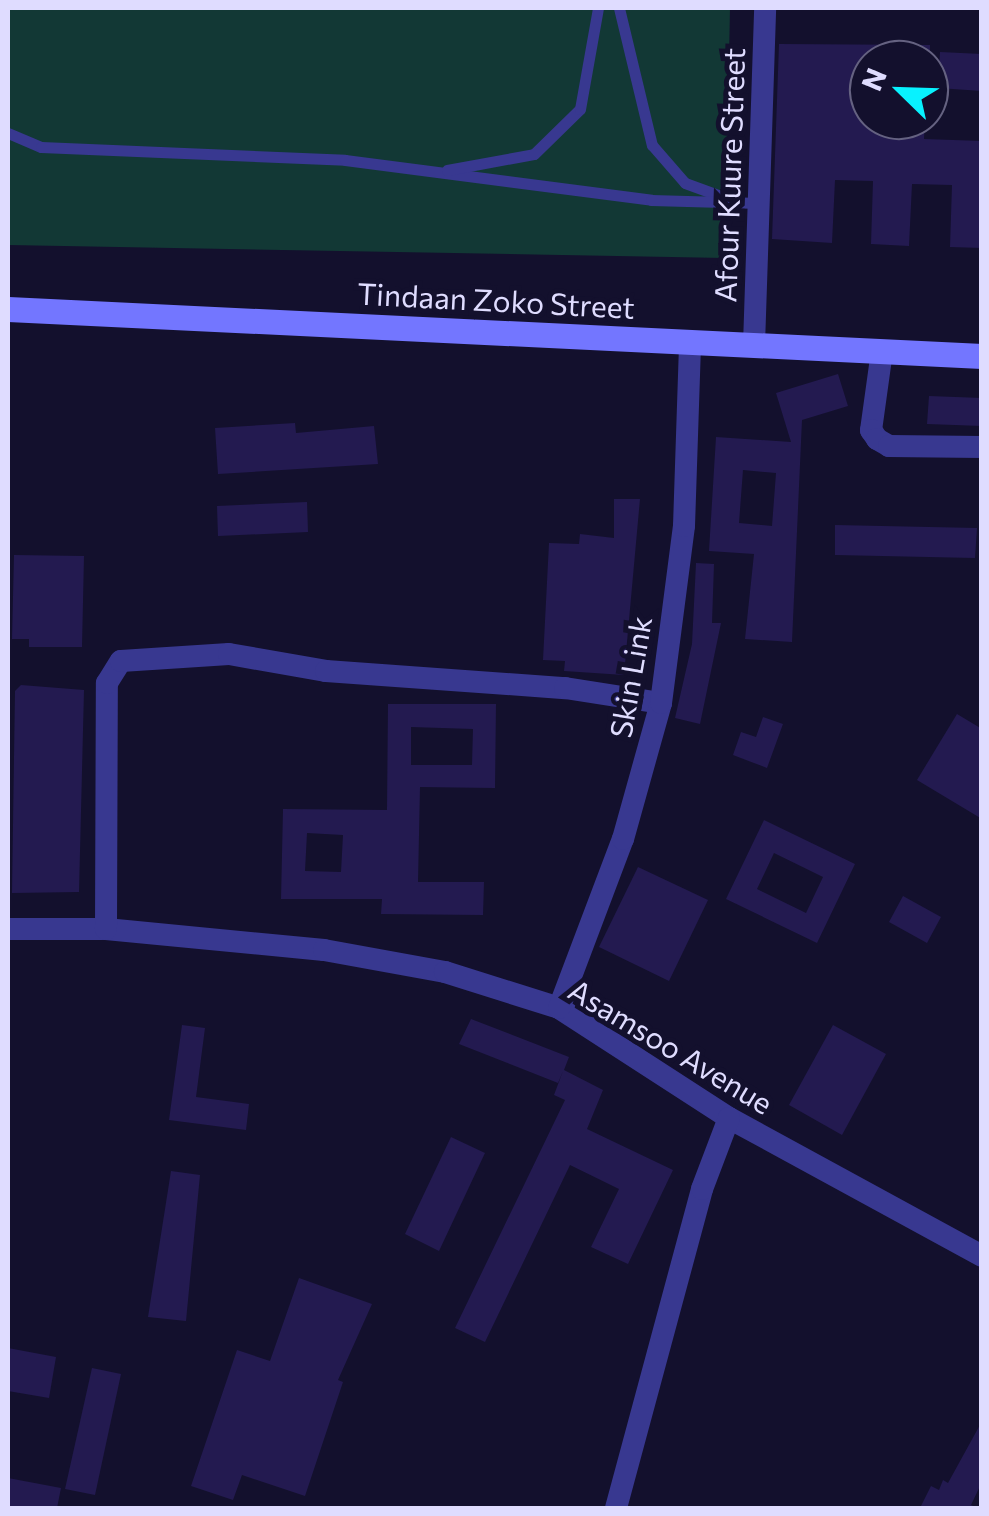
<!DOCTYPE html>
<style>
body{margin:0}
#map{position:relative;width:989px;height:1516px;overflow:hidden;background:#13102d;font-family:Commissioner,sans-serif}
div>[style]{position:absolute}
.green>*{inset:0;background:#123835}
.building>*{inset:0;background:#231a50}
.lane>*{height:11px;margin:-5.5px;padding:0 5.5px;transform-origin:5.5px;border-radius:5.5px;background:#383890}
.street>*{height:22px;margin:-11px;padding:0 11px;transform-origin:11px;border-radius:11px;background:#383890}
.secondary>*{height:25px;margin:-12.5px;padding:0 12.5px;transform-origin:12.5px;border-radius:12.5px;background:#7376ff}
span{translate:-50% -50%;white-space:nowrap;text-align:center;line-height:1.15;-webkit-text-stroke:10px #13102d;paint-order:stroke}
.street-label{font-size:30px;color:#dfdcff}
.frame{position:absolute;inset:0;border:10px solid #dfdcff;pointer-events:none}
.north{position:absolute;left:849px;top:40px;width:100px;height:100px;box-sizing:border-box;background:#13102d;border:2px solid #656281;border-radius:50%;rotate:293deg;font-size:28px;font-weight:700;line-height:40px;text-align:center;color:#dfdcff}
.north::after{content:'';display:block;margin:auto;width:35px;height:45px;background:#08f2ff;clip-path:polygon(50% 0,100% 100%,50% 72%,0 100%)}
</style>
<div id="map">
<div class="green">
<i style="clip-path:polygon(8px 8px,730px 8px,725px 258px,8px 245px)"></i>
</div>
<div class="building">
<i style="clip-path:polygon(779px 44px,930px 45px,930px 60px,869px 60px,869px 120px,925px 120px,924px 139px,982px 141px,982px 248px,950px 247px,952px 185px,912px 184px,909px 246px,871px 244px,873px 181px,835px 180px,832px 243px,772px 239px)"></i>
<i style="clip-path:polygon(940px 52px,982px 54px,982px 91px,938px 88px)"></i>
<i style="clip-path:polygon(evenodd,838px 374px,848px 406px,802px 420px,792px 642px,745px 639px,754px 554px,709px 551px,716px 437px,791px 442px,776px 393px,838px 374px,743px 470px,776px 473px,772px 526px,739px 523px,743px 470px)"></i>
<i style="clip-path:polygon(929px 396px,982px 398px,982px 426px,927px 424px)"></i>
<i style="clip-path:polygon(295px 423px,296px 433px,374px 426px,378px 464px,218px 474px,215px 428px)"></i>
<i style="clip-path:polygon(614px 499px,640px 499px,624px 675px,564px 671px,565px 661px,543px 660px,549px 543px,579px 544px,580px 534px,614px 538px)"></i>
<i style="clip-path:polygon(307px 502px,308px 532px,218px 536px,217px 506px)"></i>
<i style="clip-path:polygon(835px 525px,977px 528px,975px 558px,835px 555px)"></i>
<i style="clip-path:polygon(14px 555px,84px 556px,82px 647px,29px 647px,29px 639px,12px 639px)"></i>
<i style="clip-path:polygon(696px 563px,714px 564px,712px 623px,721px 623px,700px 724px,675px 718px,692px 644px)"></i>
<i style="clip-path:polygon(21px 685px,84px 690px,79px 892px,12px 893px,15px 691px)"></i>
<i style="clip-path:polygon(evenodd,388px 704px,496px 704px,495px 788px,420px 787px,418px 882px,484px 882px,483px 915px,381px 914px,382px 899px,281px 899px,283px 809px,387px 810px,388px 704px,411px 727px,473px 729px,472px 765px,411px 765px,411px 727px,388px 704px,307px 833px,343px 835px,341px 872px,305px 871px,307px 833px)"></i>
<i style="clip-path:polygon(957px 714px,982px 729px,982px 819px,917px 780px)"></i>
<i style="clip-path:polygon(763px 717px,783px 724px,767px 768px,733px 755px,741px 732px,756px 737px)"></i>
<i style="clip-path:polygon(evenodd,764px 820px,855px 864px,817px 943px,726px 899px,764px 820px,774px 853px,823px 877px,806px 913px,757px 889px,774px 853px)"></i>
<i style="clip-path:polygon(638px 867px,708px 900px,669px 981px,599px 947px)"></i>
<i style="clip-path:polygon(903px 896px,941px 917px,927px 943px,889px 922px)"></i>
<i style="clip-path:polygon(471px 1019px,569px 1057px,564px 1070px,603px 1090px,587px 1129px,673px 1170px,628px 1264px,591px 1247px,619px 1189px,570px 1165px,485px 1342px,455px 1328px,565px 1100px,554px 1095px,563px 1071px,558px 1083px,459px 1044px)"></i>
<i style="clip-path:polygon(182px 1025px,205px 1028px,196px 1097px,249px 1104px,246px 1130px,169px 1120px)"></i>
<i style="clip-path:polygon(833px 1025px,886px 1054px,842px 1135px,789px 1105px)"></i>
<i style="clip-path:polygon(451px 1137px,485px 1153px,439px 1251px,405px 1234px)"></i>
<i style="clip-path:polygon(171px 1171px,200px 1175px,186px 1321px,148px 1317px)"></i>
<i style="clip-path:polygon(299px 1278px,372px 1304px,338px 1380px,343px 1382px,305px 1496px,242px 1475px,233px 1500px,191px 1486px,237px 1350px,270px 1361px)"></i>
<i style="clip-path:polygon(8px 1348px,56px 1357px,49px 1398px,8px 1391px)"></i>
<i style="clip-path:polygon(92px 1368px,121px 1374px,95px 1495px,65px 1489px)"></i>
<i style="clip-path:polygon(981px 1423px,982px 1482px,971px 1505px,978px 1508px,920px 1508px,931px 1486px,939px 1490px,943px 1480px,948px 1483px)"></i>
<i style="clip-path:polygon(8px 1478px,61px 1488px,57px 1508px,8px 1508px)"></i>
</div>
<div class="lane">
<i style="left:619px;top:8px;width:141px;rotate:76.5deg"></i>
<i style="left:652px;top:145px;width:50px;rotate:49deg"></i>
<i style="left:685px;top:183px;width:35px;rotate:20deg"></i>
<i style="left:8px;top:133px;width:36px;rotate:23deg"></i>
<i style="left:41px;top:147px;width:304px;rotate:2.4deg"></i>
<i style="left:345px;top:160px;width:309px;rotate:7.4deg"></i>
<i style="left:651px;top:200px;width:108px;rotate:1.6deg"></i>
<i style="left:447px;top:170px;width:88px;rotate:-10.4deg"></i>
<i style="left:534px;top:154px;width:64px;rotate:-44.4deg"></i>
<i style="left:580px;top:109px;width:103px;rotate:-79.9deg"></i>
</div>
<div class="street">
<i style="left:754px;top:345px;width:337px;rotate:-88.1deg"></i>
<i style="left:882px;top:351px;width:80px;rotate:97.9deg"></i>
<i style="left:871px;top:430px;width:11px;rotate:56deg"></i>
<i style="left:877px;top:439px;width:14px;rotate:30deg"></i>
<i style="left:889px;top:446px;width:93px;rotate:0.6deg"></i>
<i style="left:8px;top:929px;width:98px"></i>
<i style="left:106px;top:929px;width:219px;rotate:5.5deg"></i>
<i style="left:324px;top:950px;width:123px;rotate:10.3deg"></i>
<i style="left:445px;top:972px;width:120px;rotate:17.5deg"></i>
<i style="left:559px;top:1008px;width:202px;rotate:32.9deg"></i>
<i style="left:729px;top:1118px;width:288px;rotate:28.6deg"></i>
<i style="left:106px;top:929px;width:246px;rotate:-89.8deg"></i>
<i style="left:107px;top:683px;width:26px;rotate:-58deg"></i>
<i style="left:121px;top:661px;width:108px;rotate:-3.7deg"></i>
<i style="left:229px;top:654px;width:98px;rotate:9.9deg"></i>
<i style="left:326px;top:671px;width:240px;rotate:4.1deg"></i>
<i style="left:565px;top:688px;width:97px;rotate:8.9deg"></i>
<i style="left:559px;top:1008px;width:181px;rotate:-69.3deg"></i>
<i style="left:623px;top:839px;width:141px;rotate:-74.4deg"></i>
<i style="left:661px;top:703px;width:178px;rotate:-82.6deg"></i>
<i style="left:684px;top:526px;width:184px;rotate:-88.1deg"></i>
<i style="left:616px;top:1508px;width:330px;rotate:-74.9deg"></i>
<i style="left:702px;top:1189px;width:76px;rotate:-69.2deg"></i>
</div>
<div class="secondary">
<i style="left:8px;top:309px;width:975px;rotate:2.76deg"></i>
</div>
<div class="street-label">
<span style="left:729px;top:175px;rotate:-88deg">Afour Kuure Street</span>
<span style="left:496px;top:300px;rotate:3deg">Tindaan Zoko Street</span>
<span style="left:630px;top:677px;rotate:-80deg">Skin Link</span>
<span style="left:671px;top:1046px;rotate:31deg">Asamsoo Avenue</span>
</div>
<div class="frame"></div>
<div class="north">N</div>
</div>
